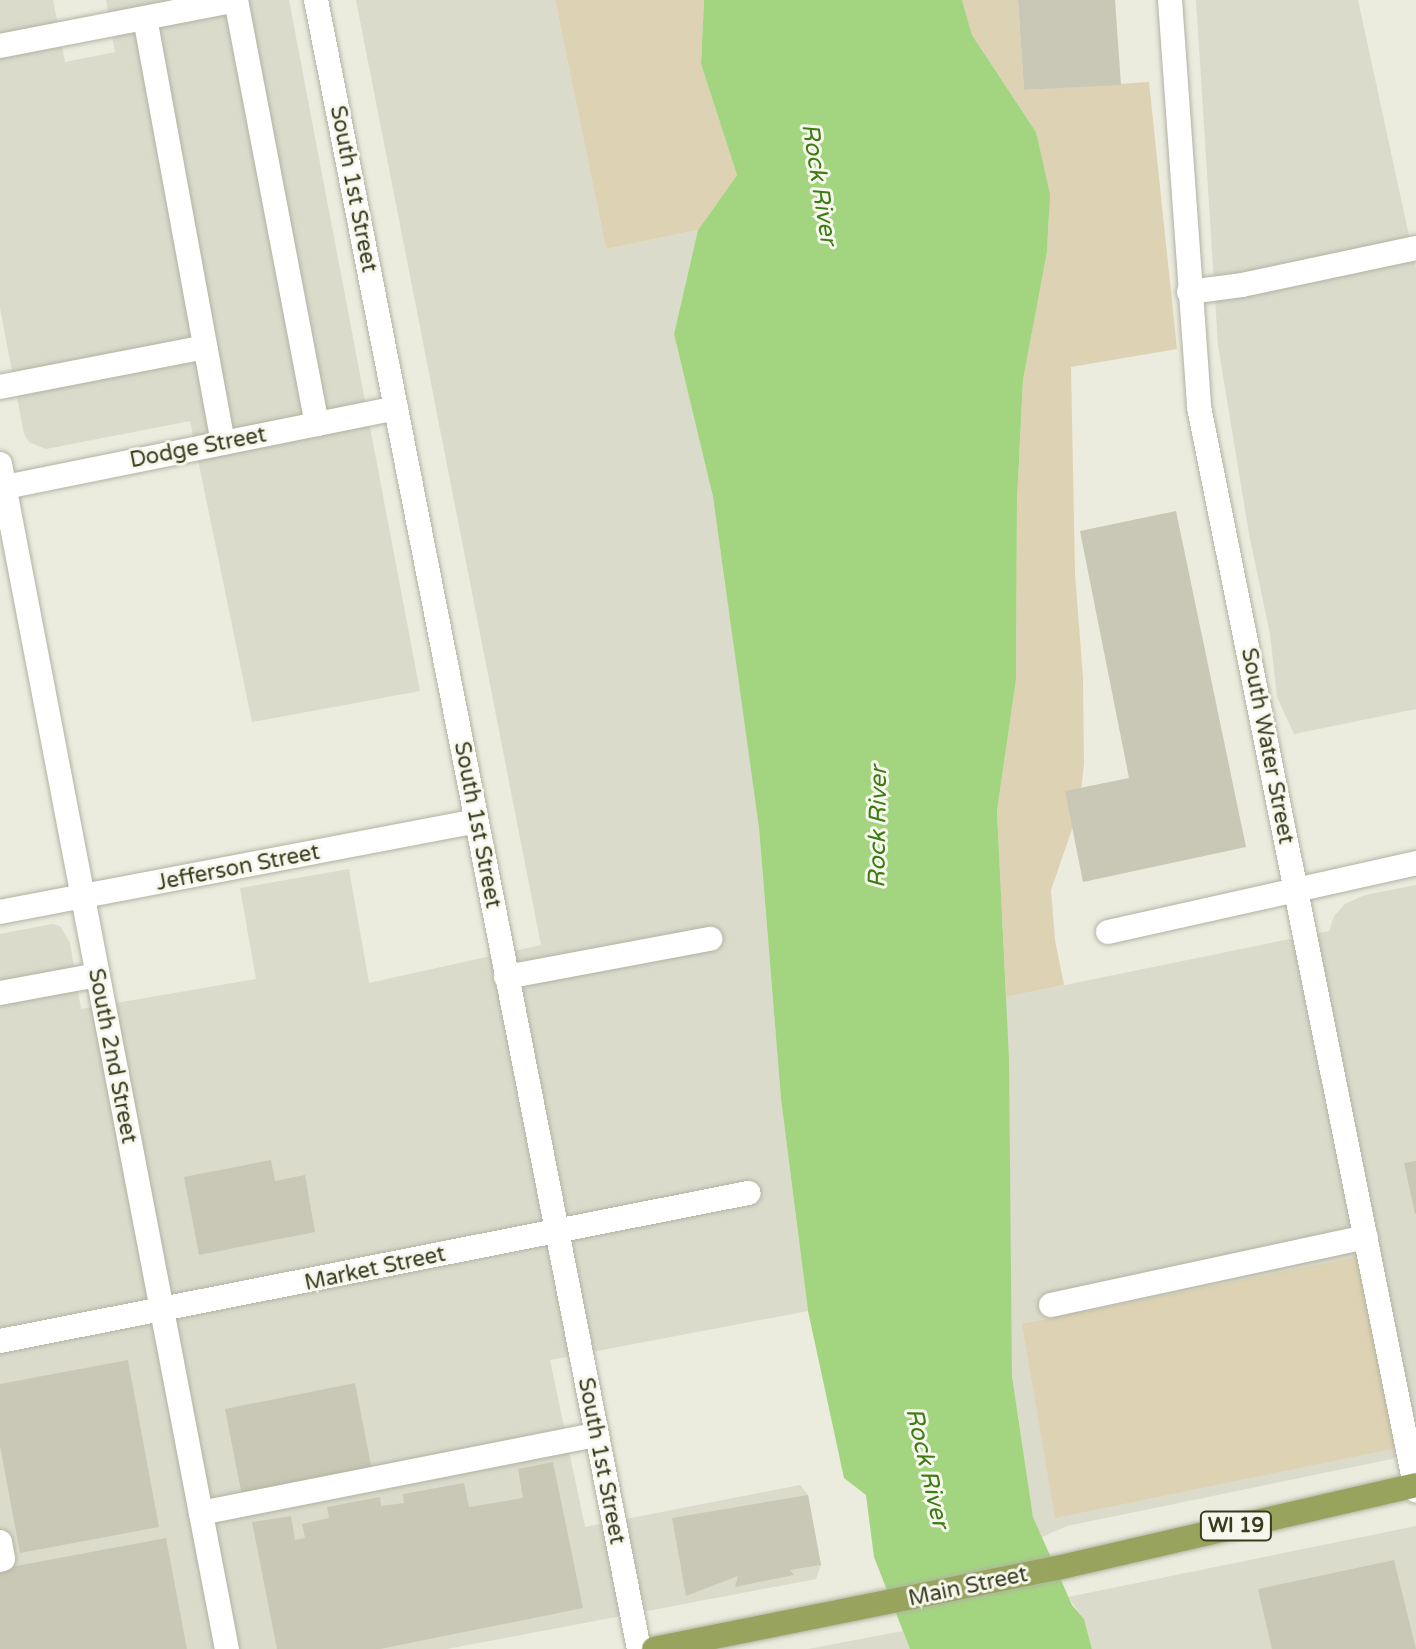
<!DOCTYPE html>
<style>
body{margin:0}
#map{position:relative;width:1416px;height:1649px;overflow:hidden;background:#ebebde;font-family:"Varela Round",sans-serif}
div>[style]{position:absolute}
.built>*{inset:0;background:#dbdbcc}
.green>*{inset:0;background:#ded2b4}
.water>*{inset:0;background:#a3d580}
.building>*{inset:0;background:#c9c8b6}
.roads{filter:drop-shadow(0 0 2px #b1b3a1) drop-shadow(0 0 2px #b1b3a1)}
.minor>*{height:24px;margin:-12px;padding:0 12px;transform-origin:12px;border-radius:12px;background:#fff}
.major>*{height:24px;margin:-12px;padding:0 12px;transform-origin:12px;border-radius:12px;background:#98a45e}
span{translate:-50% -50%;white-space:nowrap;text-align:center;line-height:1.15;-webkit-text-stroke:6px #f7f7ee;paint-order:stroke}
.shield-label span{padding:2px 6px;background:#f7f7ee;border:2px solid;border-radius:6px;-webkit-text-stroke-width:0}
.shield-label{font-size:20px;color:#373c1e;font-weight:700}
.street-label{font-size:22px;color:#373c1e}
.water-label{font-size:24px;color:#3d7c14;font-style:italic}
</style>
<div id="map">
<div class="built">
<i style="clip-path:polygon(0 0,53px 0,65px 62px,115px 52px,106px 0,289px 0,420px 691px,252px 722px,190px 421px,46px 449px,29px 442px,24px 434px,0 308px)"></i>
<i style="clip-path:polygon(356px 0,555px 0,606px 249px,698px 230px,674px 334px,713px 497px,732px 631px,759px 828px,781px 1099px,808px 1311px,550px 1360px,585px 1527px,800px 1485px,808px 1495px,821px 1565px,816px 1579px,447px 1649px,0 1649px,0 934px,52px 924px,60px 926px,70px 943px,81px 1009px,256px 979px,240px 888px,349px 869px,369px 983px,541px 945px)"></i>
<i style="clip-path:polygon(1196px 0,1358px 0,1416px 268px,1416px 709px,1294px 734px,1277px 697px,1270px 634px,1249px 534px,1218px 345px)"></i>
<i style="clip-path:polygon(1416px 885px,1416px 1454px,1067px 1526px,1042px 1537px,1033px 1517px,1012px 1376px,1006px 997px,1329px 931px,1334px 916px,1345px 904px,1365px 895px)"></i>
<i style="clip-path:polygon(1416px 1526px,1416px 1649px,1092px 1649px,1084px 1619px,1068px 1597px)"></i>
<i style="clip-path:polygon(903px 1631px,910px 1649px,808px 1649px)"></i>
</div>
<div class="green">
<i style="clip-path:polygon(555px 0,704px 0,701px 64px,737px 175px,698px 230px,606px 249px)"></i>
<i style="clip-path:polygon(962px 0,1018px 0,1024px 90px,1149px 82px,1177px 349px,1071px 367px,1075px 573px,1083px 678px,1084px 764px,1079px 809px,1051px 890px,1055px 940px,1064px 985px,1006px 997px,997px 811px,1016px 680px,1017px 502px,1023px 380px,1047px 252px,1049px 214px,1036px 132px,972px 35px)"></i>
<i style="clip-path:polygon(1357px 1257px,1397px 1448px,1055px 1518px,1022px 1324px)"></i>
</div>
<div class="water">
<i style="clip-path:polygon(704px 0,962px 0,972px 35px,1036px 132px,1050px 194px,1049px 214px,1047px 252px,1023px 380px,1017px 502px,1016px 680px,997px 811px,1009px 1059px,1012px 1376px,1033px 1517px,1072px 1605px,1084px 1619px,1092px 1649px,910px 1649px,874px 1557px,866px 1495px,844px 1478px,808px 1311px,781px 1099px,759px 828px,713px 497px,674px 334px,698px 230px,737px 175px,701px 64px)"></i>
</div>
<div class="building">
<i style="clip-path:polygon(1018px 0,1115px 0,1121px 85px,1024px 90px)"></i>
<i style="clip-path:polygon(1176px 511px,1246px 847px,1083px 882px,1065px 791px,1129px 778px,1080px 531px)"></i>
<i style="clip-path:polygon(271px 1160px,275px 1181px,305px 1175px,315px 1232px,199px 1255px,184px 1177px)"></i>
<i style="clip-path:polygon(1416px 1161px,1416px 1214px,1415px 1214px,1404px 1163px)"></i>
<i style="clip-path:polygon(128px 1360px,159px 1527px,20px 1553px,0 1446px,0 1384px)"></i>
<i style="clip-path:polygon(355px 1383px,372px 1470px,242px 1496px,225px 1409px)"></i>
<i style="clip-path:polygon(553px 1462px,583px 1608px,380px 1649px,277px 1649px,252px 1522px,291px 1516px,295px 1540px,305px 1538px,302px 1524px,329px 1518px,327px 1507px,380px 1497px,381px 1506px,404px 1503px,403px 1494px,464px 1483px,469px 1507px,523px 1498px,518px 1469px)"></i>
<i style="clip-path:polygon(808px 1495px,821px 1565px,790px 1570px,794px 1575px,735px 1587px,738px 1576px,686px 1596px,672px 1518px)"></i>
<i style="clip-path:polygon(166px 1538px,187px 1649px,0 1649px,0 1569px)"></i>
<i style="clip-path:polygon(1394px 1560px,1416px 1649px,1272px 1649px,1258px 1589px)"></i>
</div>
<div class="roads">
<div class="minor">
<i style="left:236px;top:0;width:432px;rotate:79.2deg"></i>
<i style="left:316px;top:0;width:1680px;rotate:78.92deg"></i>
<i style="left:1170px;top:0;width:408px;rotate:85.9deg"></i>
<i style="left:1199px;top:407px;width:1105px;rotate:78.67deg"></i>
<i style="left:145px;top:18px;width:432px;rotate:79.6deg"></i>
<i style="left:0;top:46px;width:240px;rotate:-11deg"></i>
<i style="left:1189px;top:292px;width:53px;rotate:-7.5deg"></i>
<i style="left:1242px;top:285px;width:178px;rotate:-12deg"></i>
<i style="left:0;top:387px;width:209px;rotate:-11deg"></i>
<i style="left:0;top:464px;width:1207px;rotate:79.16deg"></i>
<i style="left:0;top:488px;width:404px;rotate:-11.4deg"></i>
<i style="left:0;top:912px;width:485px;rotate:-10.8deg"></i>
<i style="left:1108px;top:932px;width:316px;rotate:-12.6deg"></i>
<i style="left:506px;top:977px;width:208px;rotate:-10.6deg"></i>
<i style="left:0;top:993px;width:99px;rotate:-10.5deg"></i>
<i style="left:1051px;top:1305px;width:322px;rotate:-12.2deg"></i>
<i style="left:0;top:1341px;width:763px;rotate:-11.19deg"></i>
<i style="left:201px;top:1513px;width:403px;rotate:-11.2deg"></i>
<i style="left:0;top:1542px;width:17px;rotate:80deg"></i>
<i style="left:3px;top:1559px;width:3px;rotate:162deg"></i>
</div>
<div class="major">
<i style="left:654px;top:1649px;width:411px;rotate:-11.4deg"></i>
<i style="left:1057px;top:1568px;width:368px;rotate:-13deg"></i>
</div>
</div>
<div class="shield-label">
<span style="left:1236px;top:1526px">WI 19</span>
</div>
<div class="street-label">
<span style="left:353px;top:189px;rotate:79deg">South 1st Street</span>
<span style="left:198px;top:448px;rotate:-11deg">Dodge Street</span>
<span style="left:1267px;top:746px;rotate:79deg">South Water Street</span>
<span style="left:477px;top:825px;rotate:79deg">South 1st Street</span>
<span style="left:238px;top:868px;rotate:-11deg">Jefferson Street</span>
<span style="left:112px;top:1056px;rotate:79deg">South 2nd Street</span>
<span style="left:375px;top:1269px;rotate:-12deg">Market Street</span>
<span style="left:601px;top:1461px;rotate:79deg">South 1st Street</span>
<span style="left:968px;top:1587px;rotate:-12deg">Main Street</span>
</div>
<div class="water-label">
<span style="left:819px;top:184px;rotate:81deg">Rock River</span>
<span style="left:878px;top:827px;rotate:-89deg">Rock River</span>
<span style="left:927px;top:1468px;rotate:77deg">Rock River</span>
</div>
</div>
